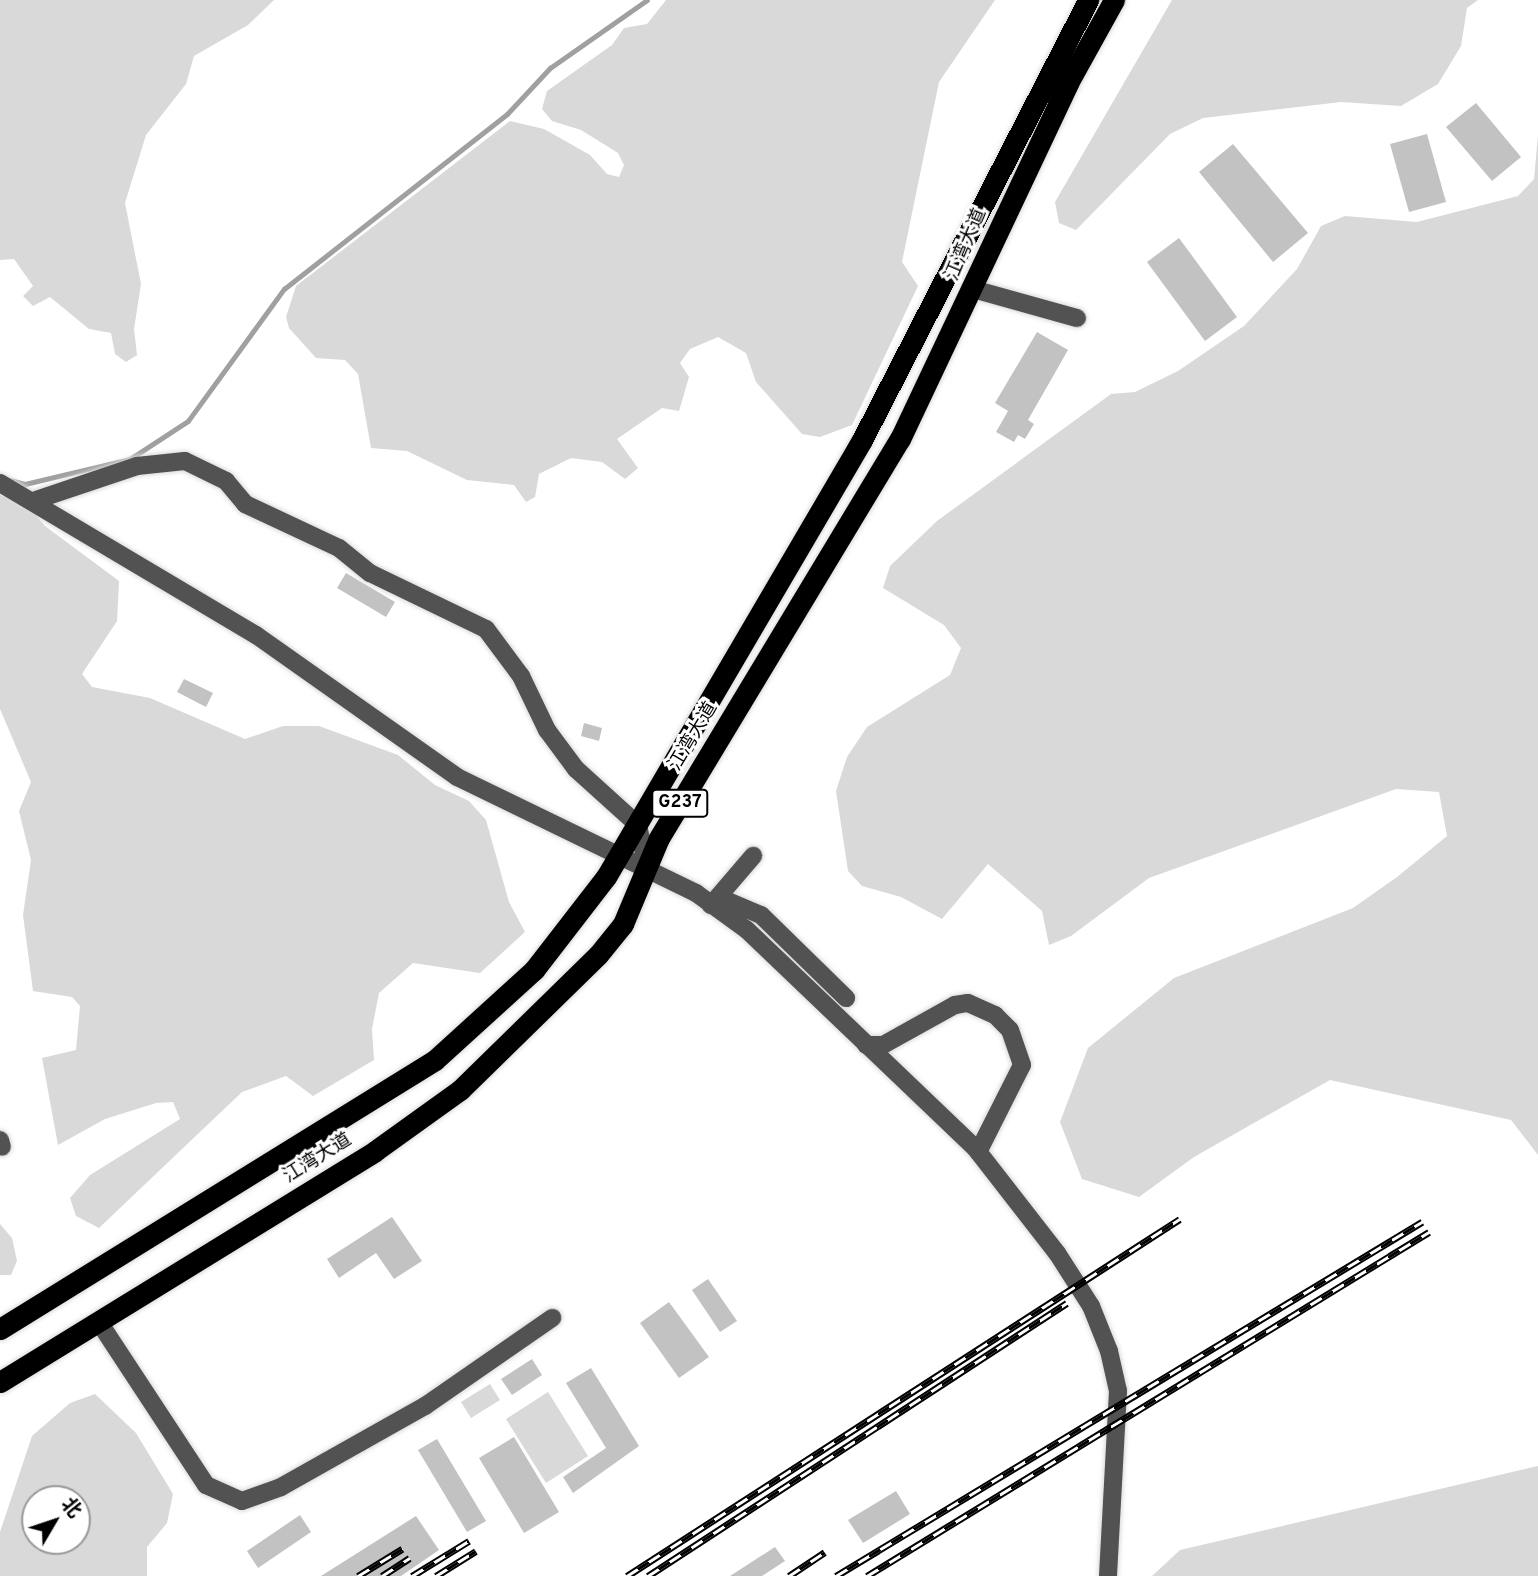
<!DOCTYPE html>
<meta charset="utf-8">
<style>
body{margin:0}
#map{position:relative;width:1538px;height:1576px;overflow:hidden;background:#fff;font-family:Overpass,"Noto Sans SC",sans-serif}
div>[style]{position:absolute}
.green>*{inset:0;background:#d9d9d9}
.stream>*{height:4.5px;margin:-2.25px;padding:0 2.25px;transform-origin:2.25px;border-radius:2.25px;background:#a0a0a0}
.building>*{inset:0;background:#c2c2c2}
.roads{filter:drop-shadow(0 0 2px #dbdbdb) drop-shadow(0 0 2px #dbdbdb)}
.minor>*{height:18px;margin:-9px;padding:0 9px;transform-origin:9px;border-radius:9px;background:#525252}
.highway>*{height:21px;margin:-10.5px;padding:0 10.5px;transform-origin:10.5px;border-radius:10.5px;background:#000}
.rail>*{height:7px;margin-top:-3.5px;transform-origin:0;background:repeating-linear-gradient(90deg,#fff 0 13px,#000 0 26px);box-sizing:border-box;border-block:2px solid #000}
span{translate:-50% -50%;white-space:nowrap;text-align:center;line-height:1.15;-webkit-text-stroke:6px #fff;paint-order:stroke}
.shield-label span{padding:2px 5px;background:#fff;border:2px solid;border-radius:5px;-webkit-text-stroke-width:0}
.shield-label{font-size:18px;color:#000;font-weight:700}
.street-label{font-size:19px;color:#000}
.north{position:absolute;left:21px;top:1485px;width:70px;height:70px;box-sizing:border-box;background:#fff;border:2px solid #999;border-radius:50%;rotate:51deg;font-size:19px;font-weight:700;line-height:28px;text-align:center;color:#000}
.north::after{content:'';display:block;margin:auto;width:24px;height:32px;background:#000;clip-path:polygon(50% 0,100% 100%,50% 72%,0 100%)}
</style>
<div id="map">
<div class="green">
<i style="clip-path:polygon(0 0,274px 0,248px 25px,194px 56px,186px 84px,146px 135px,125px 203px,141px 284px,134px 329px,137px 355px,126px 362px,115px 354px,111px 333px,89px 329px,50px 297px,33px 306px,23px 296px,33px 286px,14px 259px,0 260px)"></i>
<i style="clip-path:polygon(666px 0,995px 0,939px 82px,902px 262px,918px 286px,852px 425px,820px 437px,802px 434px,756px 382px,746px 353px,718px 337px,690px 349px,680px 363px,689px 377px,679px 411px,662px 408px,617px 439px,638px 468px,625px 479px,602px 462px,571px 458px,539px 474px,535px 497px,526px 502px,514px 485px,467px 480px,407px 451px,371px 448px,358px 374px,345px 360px,316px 358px,289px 328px,286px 317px,296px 286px,510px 121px,544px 129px,590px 155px,607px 174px,619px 177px,624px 165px,618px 153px,581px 130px,552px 121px,542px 109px,547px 91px,612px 45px,624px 28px,647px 24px)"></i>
<i style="clip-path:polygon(1172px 0,1478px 0,1467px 8px,1461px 46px,1438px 84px,1401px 106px,1341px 102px,1203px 118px,1170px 134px,1076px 230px,1059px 223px,1055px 202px)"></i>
<i style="clip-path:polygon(1538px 135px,1538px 1155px,1511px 1120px,1330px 1080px,1194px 1157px,1139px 1197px,1082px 1179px,1060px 1122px,1088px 1048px,1174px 978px,1353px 908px,1397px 877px,1447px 836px,1439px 792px,1396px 789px,1149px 878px,1071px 936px,1049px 945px,1042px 911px,988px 864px,942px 919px,901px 897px,862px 886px,848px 871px,836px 791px,847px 757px,867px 727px,950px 675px,961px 648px,944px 625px,883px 588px,890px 566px,937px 521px,1111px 394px,1135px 392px,1178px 371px,1244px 326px,1297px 269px,1321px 226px,1345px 216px,1417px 222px,1518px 196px,1534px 179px)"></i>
<i style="clip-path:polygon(0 495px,28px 505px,45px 526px,119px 581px,117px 621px,82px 674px,92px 687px,150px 698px,245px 739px,283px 726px,319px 726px,398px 755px,435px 785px,469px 801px,486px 820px,509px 902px,525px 932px,480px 973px,413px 963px,379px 993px,372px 1029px,374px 1060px,313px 1096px,286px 1076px,242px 1092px,99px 1228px,76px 1216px,70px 1198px,90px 1175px,180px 1119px,173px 1102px,156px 1103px,105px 1119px,58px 1145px,42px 1058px,76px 1050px,80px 1006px,72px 997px,33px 991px,23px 915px,31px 860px,19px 811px,31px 782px,0 709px)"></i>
<i style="clip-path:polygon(0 1224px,12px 1238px,17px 1261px,11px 1275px,0 1275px)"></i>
<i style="clip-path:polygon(490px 1384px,500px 1400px,471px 1418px,461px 1402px)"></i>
<i style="clip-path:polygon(548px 1392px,588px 1456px,546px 1483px,506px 1419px)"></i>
<i style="clip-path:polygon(evenodd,95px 1394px,136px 1433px,173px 1494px,167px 1523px,147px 1547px,147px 1576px,0 1576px,0 1532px,32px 1436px,70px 1403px,95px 1394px,35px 1499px,77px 1499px,77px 1541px,35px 1541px,35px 1499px)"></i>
<i style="clip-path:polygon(1538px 1466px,1538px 1576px,1152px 1576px,1180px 1550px)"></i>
</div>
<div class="stream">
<i style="left:10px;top:480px;width:16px;rotate:15deg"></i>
<i style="left:25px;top:484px;width:108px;rotate:-13.4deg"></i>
<i style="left:130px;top:459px;width:69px;rotate:-33.2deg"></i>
<i style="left:188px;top:421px;width:163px;rotate:-54deg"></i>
<i style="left:284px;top:289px;width:283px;rotate:-38.1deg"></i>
<i style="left:507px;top:114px;width:63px;rotate:-46.9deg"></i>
<i style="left:550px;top:68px;width:118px;rotate:-35deg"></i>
</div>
<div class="building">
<i style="clip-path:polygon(1476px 103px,1521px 157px,1492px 181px,1446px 127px)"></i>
<i style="clip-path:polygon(1427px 134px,1446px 202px,1409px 212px,1390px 144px)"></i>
<i style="clip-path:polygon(1233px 144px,1308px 233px,1273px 262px,1199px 172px)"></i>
<i style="clip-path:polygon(1179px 238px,1237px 317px,1205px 341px,1147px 262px)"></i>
<i style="clip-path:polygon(1037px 332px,1068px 350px,1028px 420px,1034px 424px,1025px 439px,1018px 435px,1014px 442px,996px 432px,1008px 411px,995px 403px)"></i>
<i style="clip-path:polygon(346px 573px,395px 602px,386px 617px,337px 588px)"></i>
<i style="clip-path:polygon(184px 679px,213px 693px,206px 707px,177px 692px)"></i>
<i style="clip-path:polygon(584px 723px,602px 728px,599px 741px,581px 736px)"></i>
<i style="clip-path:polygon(392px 1217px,422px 1261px,394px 1279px,376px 1253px,339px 1278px,327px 1259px)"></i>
<i style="clip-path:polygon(708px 1279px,737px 1321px,720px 1332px,692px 1290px)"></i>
<i style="clip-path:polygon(669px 1302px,709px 1357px,679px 1378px,640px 1323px)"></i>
<i style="clip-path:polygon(532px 1359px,542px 1375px,512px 1395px,501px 1379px)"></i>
<i style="clip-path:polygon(591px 1368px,639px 1446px,573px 1493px,563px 1477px,606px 1448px,566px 1383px)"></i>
<i style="clip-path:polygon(514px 1437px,559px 1512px,524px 1533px,479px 1458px)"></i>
<i style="clip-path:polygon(437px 1439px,486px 1521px,467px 1532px,418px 1450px)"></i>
<i style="clip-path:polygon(896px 1491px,910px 1514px,863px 1543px,848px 1520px)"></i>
<i style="clip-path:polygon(300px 1515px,311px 1532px,258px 1568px,247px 1551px)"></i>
<i style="clip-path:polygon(416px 1516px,439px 1550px,401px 1576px,321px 1576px)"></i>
<i style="clip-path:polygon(775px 1547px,785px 1561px,762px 1576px,730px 1576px)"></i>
</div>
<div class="roads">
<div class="minor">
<i style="left:973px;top:289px;width:108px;rotate:15.6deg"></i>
<i style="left:0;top:483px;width:298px;rotate:30.7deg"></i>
<i style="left:256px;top:635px;width:246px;rotate:35.2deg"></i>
<i style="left:457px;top:777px;width:266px;rotate:25.9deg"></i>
<i style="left:696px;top:893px;width:63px;rotate:36deg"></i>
<i style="left:747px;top:930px;width:317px;rotate:43.7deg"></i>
<i style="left:976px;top:1149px;width:132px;rotate:52.1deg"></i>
<i style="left:1057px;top:1253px;width:63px;rotate:57.3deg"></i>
<i style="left:1091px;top:1306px;width:48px;rotate:68.2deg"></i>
<i style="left:1109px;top:1351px;width:41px;rotate:77.3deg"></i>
<i style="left:1118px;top:1391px;width:185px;rotate:93.1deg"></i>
<i style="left:36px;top:500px;width:107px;rotate:-18.6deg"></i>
<i style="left:137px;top:466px;width:48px;rotate:-5.9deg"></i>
<i style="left:185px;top:461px;width:46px;rotate:26deg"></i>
<i style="left:226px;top:481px;width:30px;rotate:50deg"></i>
<i style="left:245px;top:504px;width:104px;rotate:25.1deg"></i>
<i style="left:339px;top:548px;width:40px;rotate:39deg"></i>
<i style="left:370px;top:573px;width:129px;rotate:25.8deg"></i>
<i style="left:486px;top:629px;width:59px;rotate:53.3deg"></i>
<i style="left:521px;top:676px;width:60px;rotate:64.3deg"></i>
<i style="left:547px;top:730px;width:49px;rotate:53.4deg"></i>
<i style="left:576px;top:769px;width:84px;rotate:42.1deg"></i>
<i style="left:638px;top:825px;width:49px;rotate:78.2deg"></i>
<i style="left:711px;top:905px;width:19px;rotate:-9deg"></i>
<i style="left:730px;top:902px;width:34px;rotate:23deg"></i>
<i style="left:761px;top:915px;width:119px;rotate:44.3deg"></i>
<i style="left:711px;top:905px;width:65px;rotate:-49.4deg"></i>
<i style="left:866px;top:1045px;width:17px"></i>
<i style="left:883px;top:1045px;width:82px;rotate:-29.1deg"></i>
<i style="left:955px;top:1005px;width:13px;rotate:-9deg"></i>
<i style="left:968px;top:1003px;width:30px;rotate:24deg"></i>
<i style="left:995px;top:1015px;width:21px;rotate:45deg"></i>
<i style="left:1010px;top:1030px;width:37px;rotate:71deg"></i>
<i style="left:1022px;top:1065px;width:97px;rotate:116.8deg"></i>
<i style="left:0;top:1140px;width:7px;rotate:74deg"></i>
<i style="left:99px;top:1322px;width:195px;rotate:56.7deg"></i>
<i style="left:206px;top:1485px;width:39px;rotate:24deg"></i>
<i style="left:242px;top:1501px;width:41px;rotate:-19.7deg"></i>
<i style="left:281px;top:1487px;width:165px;rotate:-29.4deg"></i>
<i style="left:425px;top:1406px;width:155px;rotate:-34.7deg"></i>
</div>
<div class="highway">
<i style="left:0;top:1329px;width:511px;rotate:-31.73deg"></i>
<i style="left:435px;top:1060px;width:134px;rotate:-42.3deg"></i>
<i style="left:534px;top:970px;width:118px;rotate:-52.3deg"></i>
<i style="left:606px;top:877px;width:506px;rotate:-59.64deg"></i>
<i style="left:862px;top:440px;width:495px;rotate:-62.8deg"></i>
<i style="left:0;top:1382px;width:440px;rotate:-31.6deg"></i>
<i style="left:375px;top:1151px;width:105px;rotate:-35.7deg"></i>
<i style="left:460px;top:1090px;width:193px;rotate:-44.4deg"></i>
<i style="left:598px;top:955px;width:40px;rotate:-51deg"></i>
<i style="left:623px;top:924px;width:93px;rotate:-67.3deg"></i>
<i style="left:659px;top:838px;width:466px;rotate:-58.9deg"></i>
<i style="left:900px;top:439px;width:394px;rotate:-64.7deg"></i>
<i style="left:1068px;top:83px;width:95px;rotate:-61deg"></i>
</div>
</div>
<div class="rail">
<i style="left:358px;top:1576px;width:52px;rotate:-31.5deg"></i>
<i style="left:382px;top:1576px;width:33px;rotate:-33deg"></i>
<i style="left:412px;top:1576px;width:67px;rotate:-31.6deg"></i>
<i style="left:436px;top:1576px;width:47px;rotate:-32deg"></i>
<i style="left:627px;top:1576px;width:658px;rotate:-32.85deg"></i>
<i style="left:648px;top:1576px;width:500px;rotate:-33.09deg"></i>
<i style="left:789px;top:1576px;width:43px;rotate:-33.7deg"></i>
<i style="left:836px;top:1576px;width:685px;rotate:-31.14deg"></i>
<i style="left:867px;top:1576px;width:659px;rotate:-31.47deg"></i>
</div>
<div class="shield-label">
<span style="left:680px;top:803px">G237</span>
</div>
<div class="street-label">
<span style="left:967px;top:245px;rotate:-67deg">江湾大道</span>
<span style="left:694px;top:737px;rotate:-59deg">江湾大道</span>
<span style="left:318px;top:1159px;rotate:-32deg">江湾大道</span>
</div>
<div class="north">北</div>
</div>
